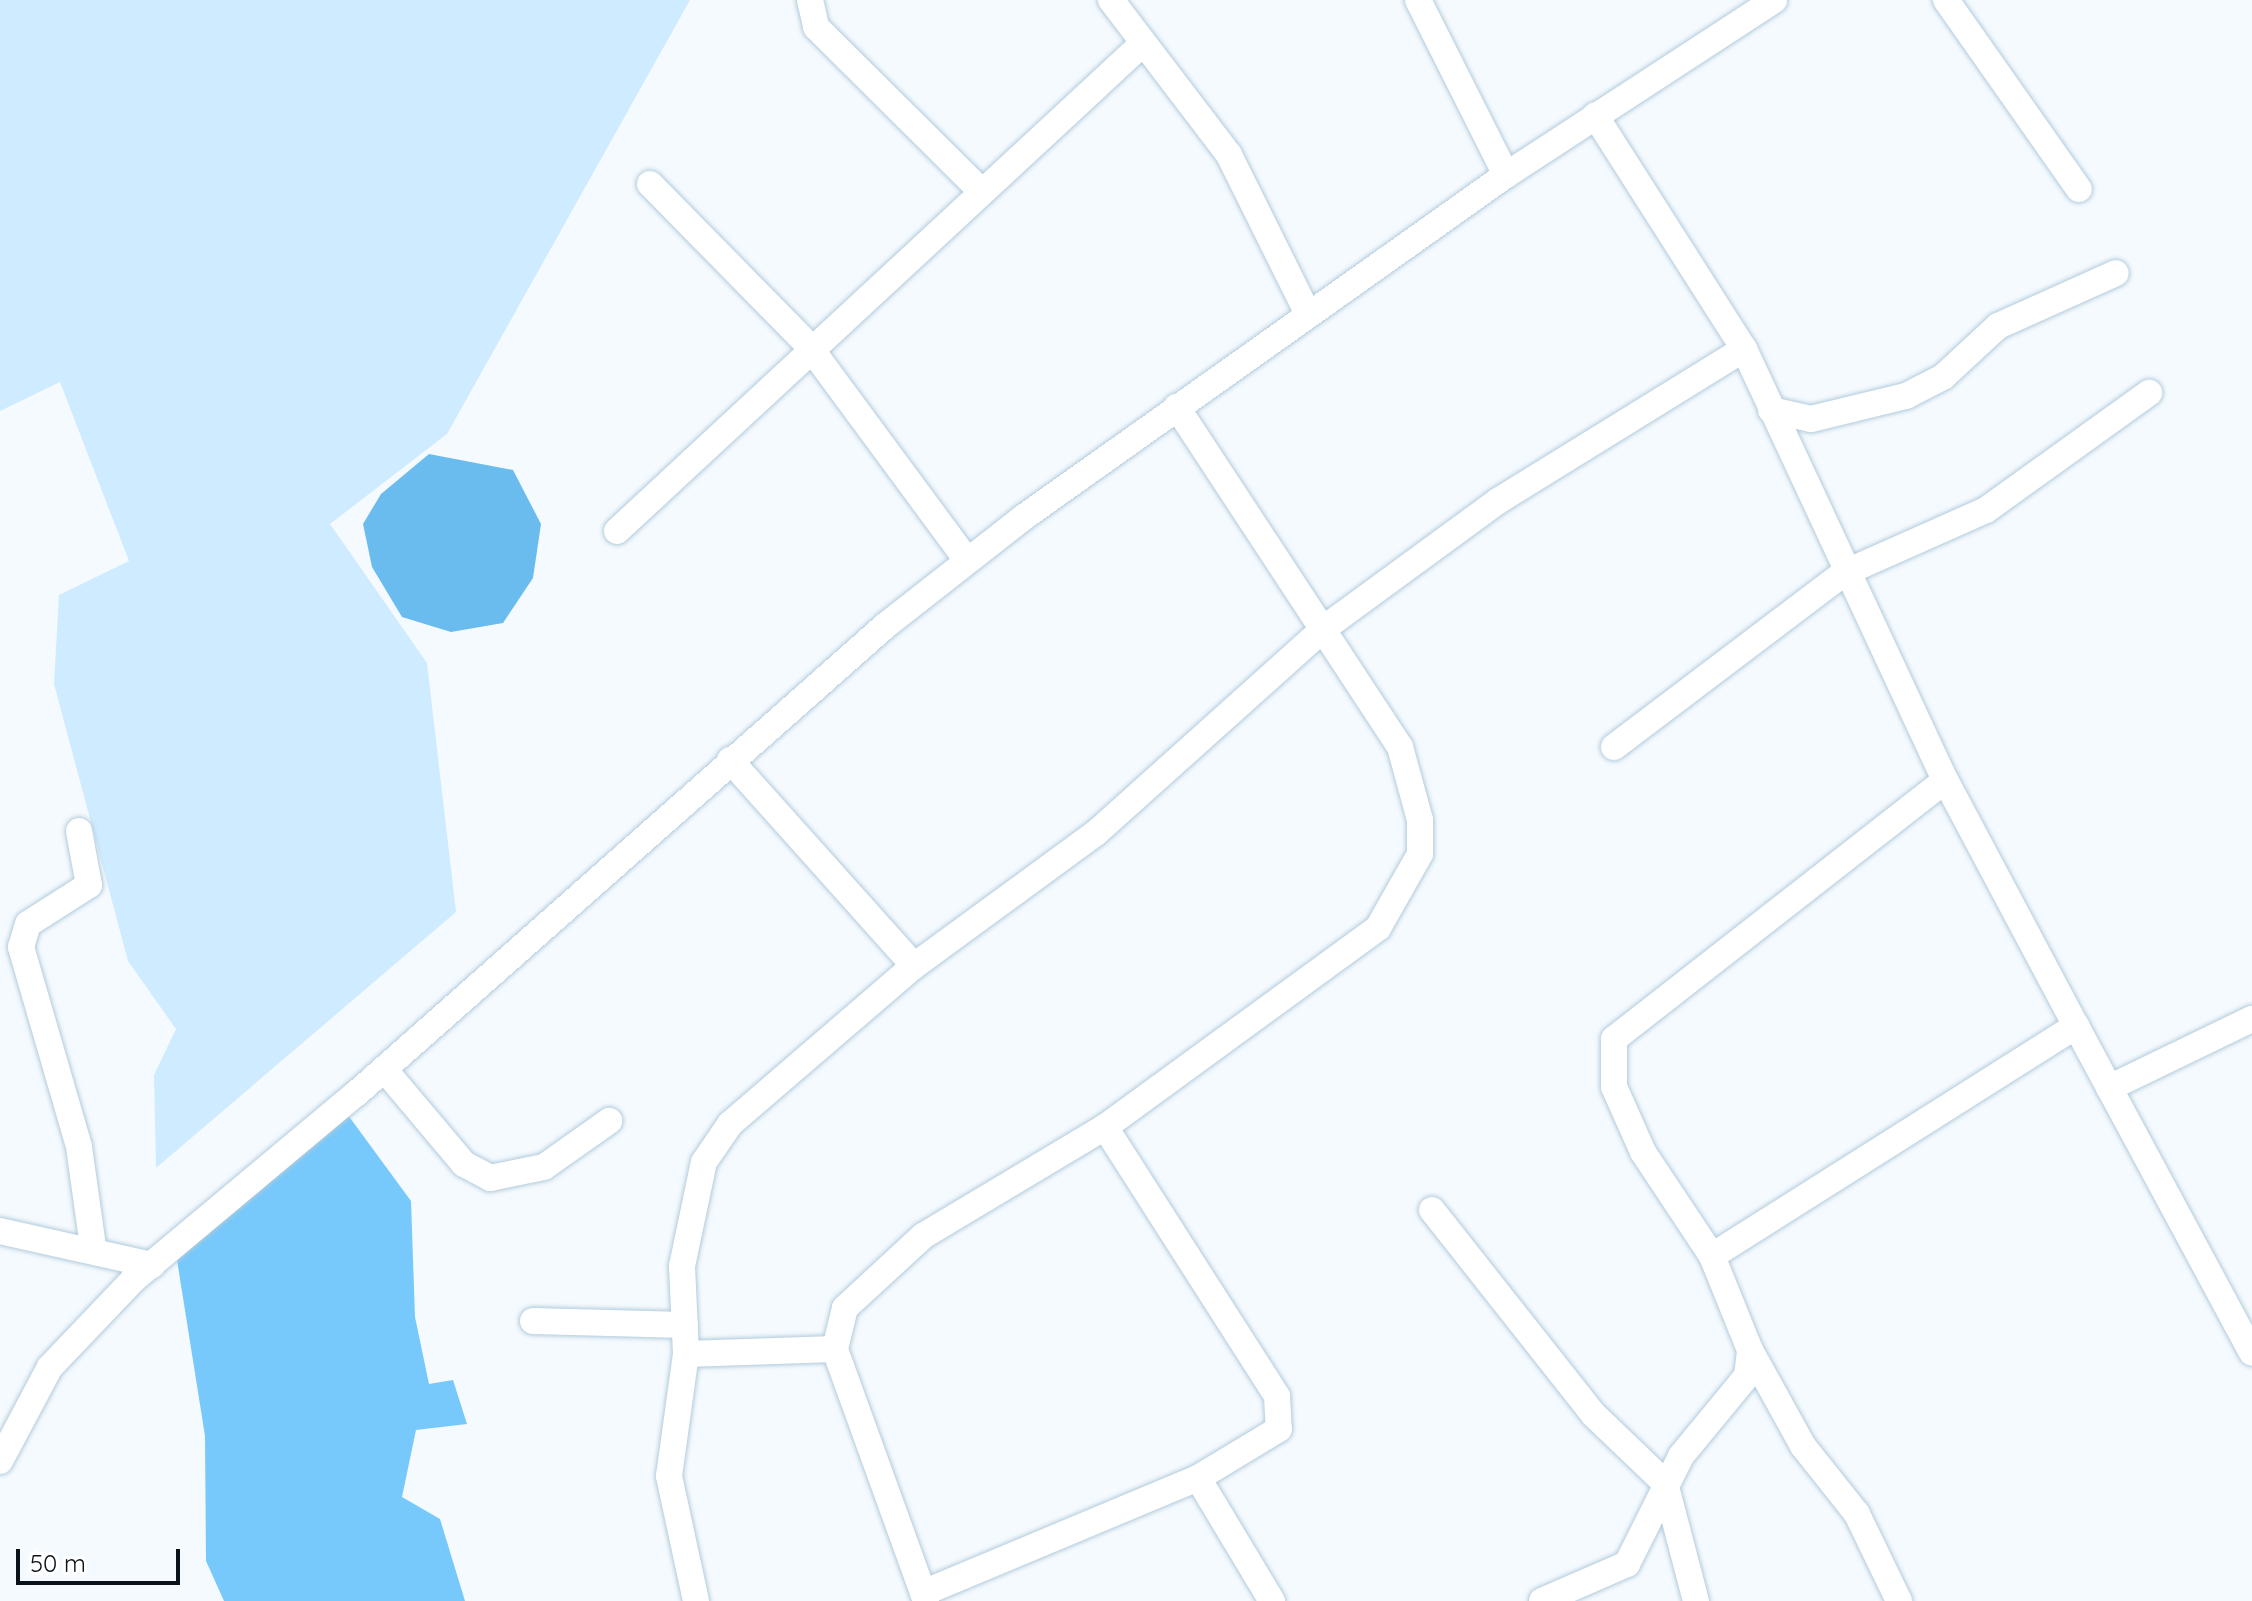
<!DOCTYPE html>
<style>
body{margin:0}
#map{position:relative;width:2252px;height:1601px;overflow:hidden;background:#f5fafe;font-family:Quicksand,sans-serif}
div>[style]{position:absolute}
.green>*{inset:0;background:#cfebff}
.forest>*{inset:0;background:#77c8fb}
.water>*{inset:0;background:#6bbcee}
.roads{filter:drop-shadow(0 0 2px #b2cbdc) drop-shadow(0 0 2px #b2cbdc)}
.minor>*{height:26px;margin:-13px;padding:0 13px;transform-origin:13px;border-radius:13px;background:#fff}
span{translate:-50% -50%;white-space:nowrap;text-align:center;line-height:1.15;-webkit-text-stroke:7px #fff;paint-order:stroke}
.scale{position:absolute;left:16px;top:1549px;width:164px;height:36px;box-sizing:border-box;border:4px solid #0a1319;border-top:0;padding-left:10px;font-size:24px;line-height:28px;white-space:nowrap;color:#0a1319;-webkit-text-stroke:6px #fff;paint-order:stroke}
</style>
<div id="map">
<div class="green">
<i style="clip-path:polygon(0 0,690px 0,447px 434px,330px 524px,427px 663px,456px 912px,156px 1168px,154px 1075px,176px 1029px,128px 961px,54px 684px,59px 595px,129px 561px,60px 382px,0 411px)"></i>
</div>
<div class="forest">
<i style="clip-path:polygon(345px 1111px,411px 1201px,415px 1317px,429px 1384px,453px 1380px,467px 1424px,416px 1430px,402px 1497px,440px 1519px,465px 1601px,224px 1601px,206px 1561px,205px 1436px,177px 1260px)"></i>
</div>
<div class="water">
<i style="clip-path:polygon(429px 454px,513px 470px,541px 524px,533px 578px,503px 623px,451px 632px,402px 617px,372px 567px,363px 524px,381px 494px)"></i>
</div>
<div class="roads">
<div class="minor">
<i style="left:810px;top:0;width:28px;rotate:77deg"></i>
<i style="left:816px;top:27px;width:233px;rotate:44.8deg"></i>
<i style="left:1111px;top:0;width:195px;rotate:52.7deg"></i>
<i style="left:1229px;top:155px;width:178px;rotate:63.6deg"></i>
<i style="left:1418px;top:0;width:196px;rotate:63.3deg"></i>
<i style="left:1946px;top:0;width:231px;rotate:54.9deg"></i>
<i style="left:650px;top:184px;width:227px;rotate:45.5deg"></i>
<i style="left:809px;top:346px;width:266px;rotate:53.6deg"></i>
<i style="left:1771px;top:410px;width:41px;rotate:12.7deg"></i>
<i style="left:1811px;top:419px;width:98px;rotate:-13.6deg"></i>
<i style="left:1906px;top:396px;width:42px;rotate:-27.2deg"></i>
<i style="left:1943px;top:377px;width:75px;rotate:-42.8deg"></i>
<i style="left:1998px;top:326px;width:129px;rotate:-24.2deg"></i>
<i style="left:617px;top:531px;width:713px;rotate:-42.84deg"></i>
<i style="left:1614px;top:747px;width:288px;rotate:-37.1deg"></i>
<i style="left:1844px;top:573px;width:155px;rotate:-23.9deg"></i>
<i style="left:1986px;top:510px;width:201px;rotate:-35.7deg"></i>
<i style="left:730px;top:760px;width:276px;rotate:48.2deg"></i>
<i style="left:79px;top:831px;width:55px;rotate:79.5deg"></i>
<i style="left:89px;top:885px;width:72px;rotate:147.4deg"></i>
<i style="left:28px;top:924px;width:24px;rotate:107deg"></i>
<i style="left:21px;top:947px;width:208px;rotate:73.8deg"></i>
<i style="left:79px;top:1147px;width:101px;rotate:82deg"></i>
<i style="left:2076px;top:1026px;width:371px;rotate:61.7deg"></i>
<i style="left:384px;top:1069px;width:124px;rotate:49.9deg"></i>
<i style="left:464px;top:1164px;width:30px;rotate:28deg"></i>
<i style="left:490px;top:1178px;width:55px;rotate:-11.5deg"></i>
<i style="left:544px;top:1167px;width:80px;rotate:-35.3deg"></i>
<i style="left:2109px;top:1088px;width:159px;rotate:-25.8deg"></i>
<i style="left:1105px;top:1127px;width:319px;rotate:57.4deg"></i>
<i style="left:1277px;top:1396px;width:33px;rotate:87deg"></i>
<i style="left:1279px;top:1429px;width:95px;rotate:148.8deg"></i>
<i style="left:1432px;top:1210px;width:260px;rotate:51.7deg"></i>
<i style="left:1593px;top:1414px;width:100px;rotate:43.8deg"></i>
<i style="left:1665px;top:1483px;width:122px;rotate:75.3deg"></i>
<i style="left:0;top:1231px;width:156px;rotate:12.6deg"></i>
<i style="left:1712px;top:1256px;width:125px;rotate:-123.6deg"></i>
<i style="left:1643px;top:1152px;width:71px;rotate:-114deg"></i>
<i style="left:1614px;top:1087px;width:48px;rotate:-90deg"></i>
<i style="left:1614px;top:1039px;width:420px;rotate:-38deg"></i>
<i style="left:533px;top:1321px;width:152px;rotate:1.5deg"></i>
<i style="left:1750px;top:1350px;width:110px;rotate:61.1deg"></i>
<i style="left:1803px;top:1446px;width:87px;rotate:51.5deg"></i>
<i style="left:1857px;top:1514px;width:97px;rotate:64.2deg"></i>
<i style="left:686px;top:1354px;width:149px;rotate:-1.9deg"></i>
<i style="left:0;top:1461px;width:106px;rotate:-62deg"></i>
<i style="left:50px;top:1367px;width:120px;rotate:-46.3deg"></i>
<i style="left:133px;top:1280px;width:292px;rotate:-39.9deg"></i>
<i style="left:357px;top:1093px;width:705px;rotate:-41.49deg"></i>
<i style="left:885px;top:626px;width:177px;rotate:-38.1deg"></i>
<i style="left:1024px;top:517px;width:591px;rotate:-35.36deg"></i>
<i style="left:1506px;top:175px;width:320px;rotate:-33.1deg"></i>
<i style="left:923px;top:1593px;width:298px;rotate:-22.7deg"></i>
<i style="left:1198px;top:1478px;width:144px;rotate:59deg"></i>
<i style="left:696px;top:1601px;width:128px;rotate:-102.2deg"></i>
<i style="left:669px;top:1476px;width:123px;rotate:-82.1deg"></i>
<i style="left:686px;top:1354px;width:88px;rotate:-92.6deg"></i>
<i style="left:682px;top:1266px;width:106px;rotate:-78.1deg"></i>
<i style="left:704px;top:1162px;width:46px;rotate:-55.6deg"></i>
<i style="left:730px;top:1124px;width:243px;rotate:-40.7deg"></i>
<i style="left:914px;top:966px;width:225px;rotate:-36.2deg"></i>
<i style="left:1096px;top:833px;width:305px;rotate:-41.9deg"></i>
<i style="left:1323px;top:629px;width:217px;rotate:-36.2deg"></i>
<i style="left:1498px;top:501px;width:289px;rotate:-31.7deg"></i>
<i style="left:926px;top:1601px;width:268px;rotate:-109.9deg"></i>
<i style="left:835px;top:1349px;width:42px;rotate:-76.3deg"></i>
<i style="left:845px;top:1308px;width:106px;rotate:-42.7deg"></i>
<i style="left:923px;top:1236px;width:212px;rotate:-30.9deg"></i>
<i style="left:1105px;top:1127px;width:338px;rotate:-36.1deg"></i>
<i style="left:1378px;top:928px;width:85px;rotate:-60.4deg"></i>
<i style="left:1420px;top:854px;width:34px;rotate:-90deg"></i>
<i style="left:1420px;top:820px;width:76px;rotate:-105.3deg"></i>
<i style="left:1400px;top:747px;width:407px;rotate:-123.3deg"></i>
<i style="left:1542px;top:1601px;width:93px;rotate:-23.5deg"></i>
<i style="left:1627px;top:1564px;width:121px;rotate:-63.4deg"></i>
<i style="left:1681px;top:1456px;width:104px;rotate:-50.5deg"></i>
<i style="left:1747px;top:1376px;width:26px;rotate:-83deg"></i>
<i style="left:1750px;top:1350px;width:101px;rotate:-112deg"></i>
<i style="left:1712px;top:1256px;width:431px;rotate:-32.3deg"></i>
<i style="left:2076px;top:1026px;width:279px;rotate:-118deg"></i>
<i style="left:1945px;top:780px;width:476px;rotate:-115deg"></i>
<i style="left:1744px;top:349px;width:277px;rotate:-122.5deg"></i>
</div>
</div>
<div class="scale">50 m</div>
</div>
